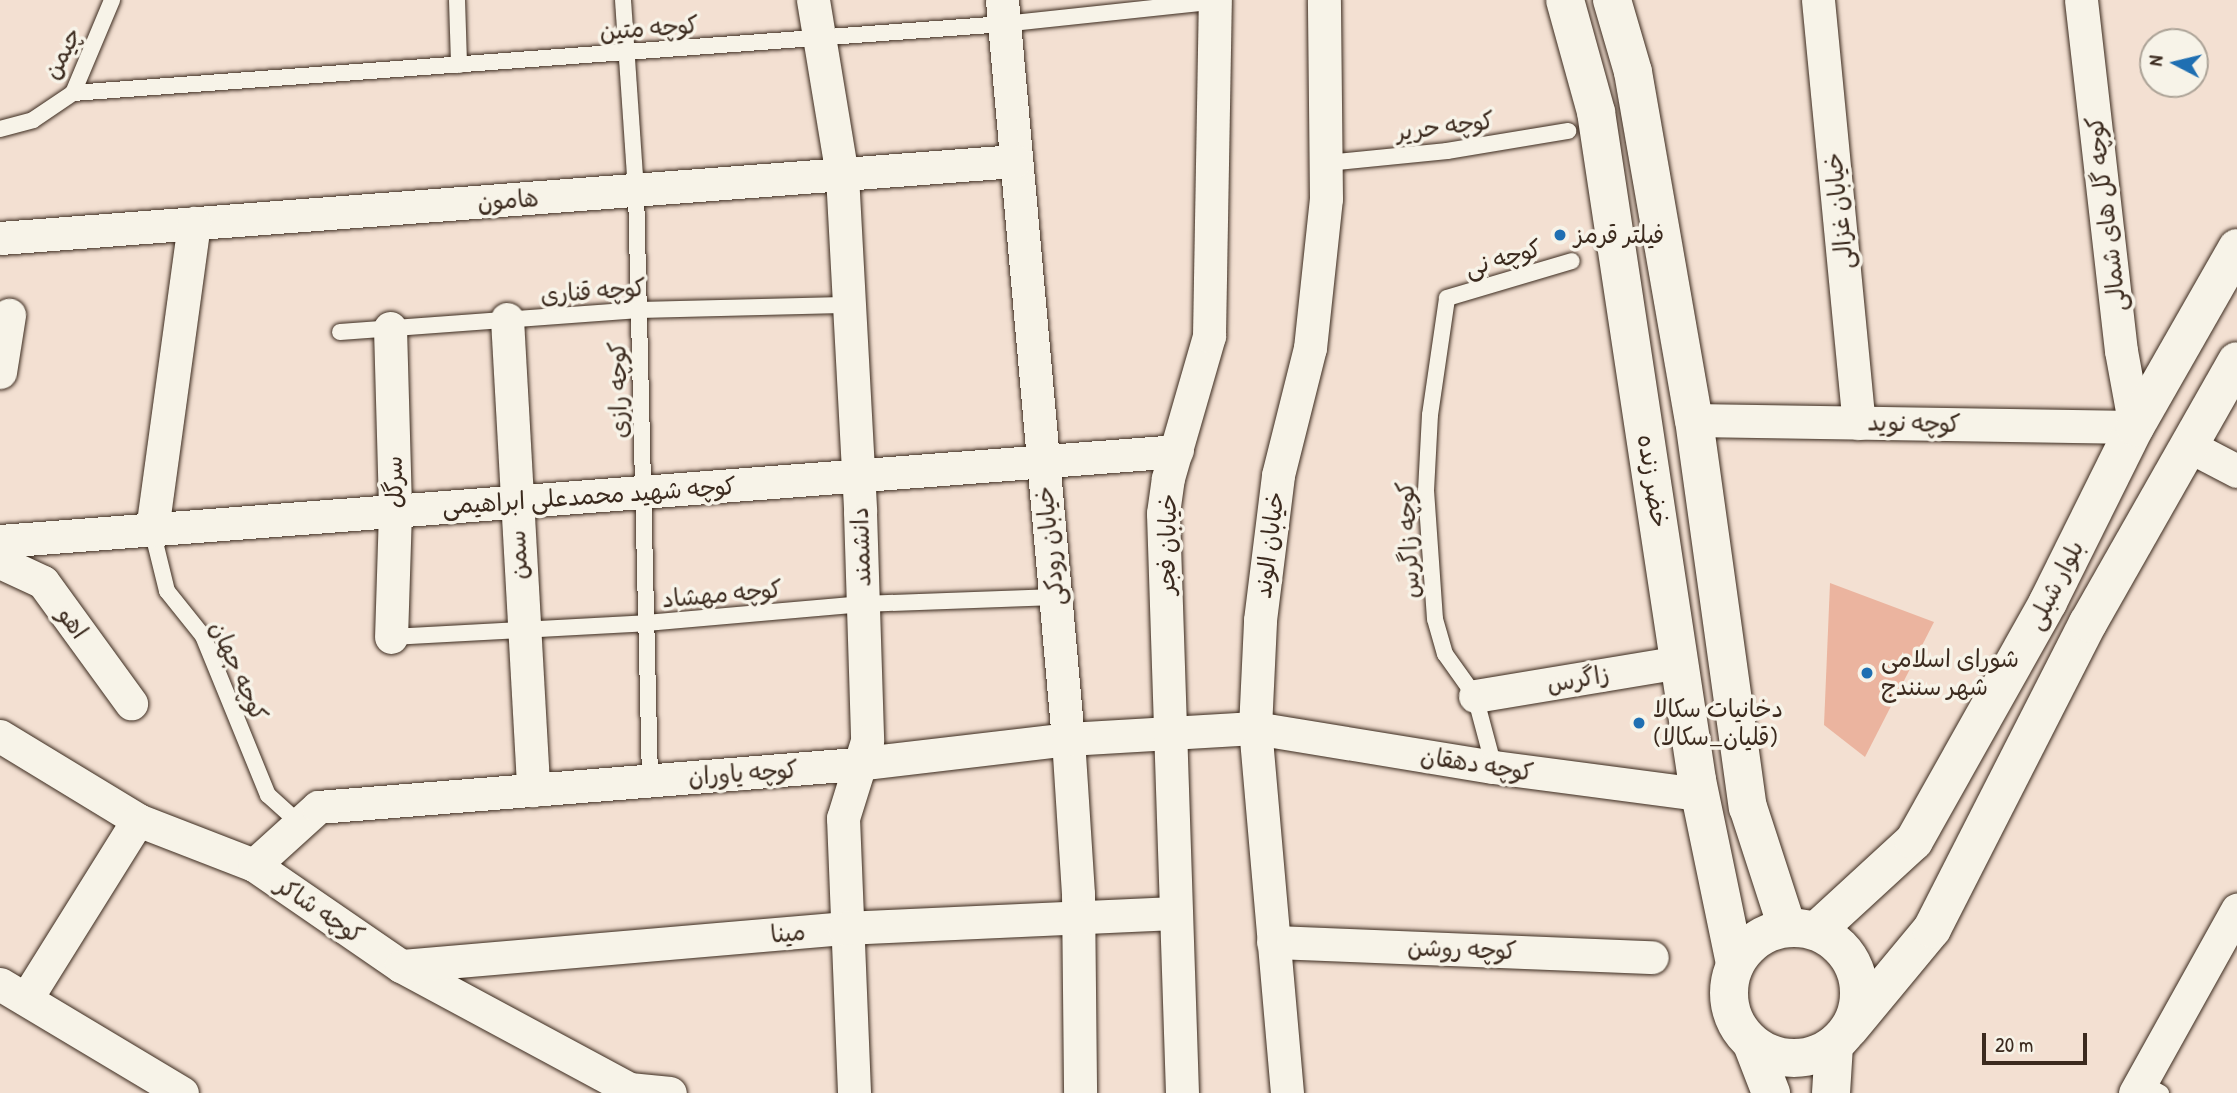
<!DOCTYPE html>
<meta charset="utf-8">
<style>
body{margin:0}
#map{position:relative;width:2237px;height:1093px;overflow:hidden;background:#f3e0d2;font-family:"Patrick Hand","Playpen Sans Arabic",sans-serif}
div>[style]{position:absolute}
.building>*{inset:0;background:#ebb49f}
.roads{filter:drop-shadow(0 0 2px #3b2a1e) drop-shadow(0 0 2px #3b2a1e)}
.lane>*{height:16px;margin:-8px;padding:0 8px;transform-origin:8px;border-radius:8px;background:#f7f3e8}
.street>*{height:33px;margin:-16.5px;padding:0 16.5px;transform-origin:16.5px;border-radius:16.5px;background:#f7f3e8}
.secondary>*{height:38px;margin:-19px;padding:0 19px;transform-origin:19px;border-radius:19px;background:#f7f3e8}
.secondary>.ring{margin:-19px;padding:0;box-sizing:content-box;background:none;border:38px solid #f7f3e8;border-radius:50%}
.dots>*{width:19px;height:19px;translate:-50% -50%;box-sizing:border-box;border:4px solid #f7f3e8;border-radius:50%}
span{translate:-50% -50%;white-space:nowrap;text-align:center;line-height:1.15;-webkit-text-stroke:7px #f7f3e8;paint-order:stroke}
.street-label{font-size:24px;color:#3b2a1e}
.poi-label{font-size:24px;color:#3b2a1e}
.left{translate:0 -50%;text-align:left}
.north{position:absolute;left:2139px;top:28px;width:70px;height:70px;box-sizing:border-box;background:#f7f3e8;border:2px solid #aca397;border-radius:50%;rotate:277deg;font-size:19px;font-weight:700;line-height:28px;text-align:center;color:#3b2a1e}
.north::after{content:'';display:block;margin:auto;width:24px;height:32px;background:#1f6fb2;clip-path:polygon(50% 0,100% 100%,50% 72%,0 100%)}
.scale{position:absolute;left:1982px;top:1033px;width:105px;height:32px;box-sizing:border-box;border:4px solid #3b2a1e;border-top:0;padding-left:9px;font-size:21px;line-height:24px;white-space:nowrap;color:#3b2a1e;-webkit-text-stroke:5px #f7f3e8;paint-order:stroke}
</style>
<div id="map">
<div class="building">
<i style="clip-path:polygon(1830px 583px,1934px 622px,1865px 757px,1824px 725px)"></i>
</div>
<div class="roads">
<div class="lane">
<i style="left:457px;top:0;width:65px;rotate:88.2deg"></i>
<i style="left:623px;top:0;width:190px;rotate:86.1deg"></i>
<i style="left:636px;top:190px;width:590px;rotate:88.64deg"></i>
<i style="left:73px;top:93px;width:933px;rotate:-4.24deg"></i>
<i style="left:1003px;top:24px;width:216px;rotate:-6.1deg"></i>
<i style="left:0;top:129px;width:34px;rotate:-15deg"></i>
<i style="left:33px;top:120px;width:48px;rotate:-34deg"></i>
<i style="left:73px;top:93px;width:101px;rotate:-67.2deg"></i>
<i style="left:1327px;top:163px;width:121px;rotate:-5.7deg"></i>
<i style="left:1447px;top:151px;width:123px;rotate:-9.4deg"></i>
<i style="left:340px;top:332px;width:300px;rotate:-4.2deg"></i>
<i style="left:639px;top:310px;width:210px;rotate:-1.4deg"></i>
<i style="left:152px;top:530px;width:63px;rotate:76.2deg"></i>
<i style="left:167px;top:591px;width:58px;rotate:51.3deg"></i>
<i style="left:203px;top:636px;width:172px;rotate:67.8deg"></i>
<i style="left:268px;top:795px;width:42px;rotate:42.1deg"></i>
<i style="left:391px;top:637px;width:255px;rotate:-3.1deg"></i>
<i style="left:646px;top:623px;width:218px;rotate:-5deg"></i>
<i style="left:863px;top:604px;width:193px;rotate:-2.1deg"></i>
<i style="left:1494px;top:767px;width:73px;rotate:-105deg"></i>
<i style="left:1475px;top:696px;width:52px;rotate:-125.5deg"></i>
<i style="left:1445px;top:654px;width:36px;rotate:-106deg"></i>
<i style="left:1435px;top:619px;width:128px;rotate:-94deg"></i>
<i style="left:1426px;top:491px;width:76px;rotate:-87deg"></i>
<i style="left:1430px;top:415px;width:118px;rotate:-81.7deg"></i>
<i style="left:1447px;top:298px;width:130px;rotate:-16.5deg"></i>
<i style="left:2141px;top:1082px;width:23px;rotate:29deg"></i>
</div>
<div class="street">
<i style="left:813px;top:0;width:177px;rotate:80.6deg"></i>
<i style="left:842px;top:175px;width:337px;rotate:86.9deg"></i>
<i style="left:860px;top:512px;width:229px;rotate:88.2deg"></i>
<i style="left:867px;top:741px;width:81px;rotate:107.3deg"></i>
<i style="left:843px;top:818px;width:275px;rotate:87.7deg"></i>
<i style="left:1002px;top:0;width:742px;rotate:84.9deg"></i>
<i style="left:1068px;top:739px;width:155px;rotate:86.3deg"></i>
<i style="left:1078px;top:894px;width:199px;rotate:89.4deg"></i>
<i style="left:1818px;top:0;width:425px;rotate:84.5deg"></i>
<i style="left:0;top:238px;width:1018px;rotate:-4.34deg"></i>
<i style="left:507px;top:319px;width:472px;rotate:86.8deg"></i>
<i style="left:390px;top:328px;width:183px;rotate:88.4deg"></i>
<i style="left:395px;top:511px;width:126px;rotate:91.8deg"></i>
<i style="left:0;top:372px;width:58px;rotate:-81deg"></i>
<i style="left:1694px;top:420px;width:441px;rotate:0.9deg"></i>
<i style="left:2135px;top:427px;width:77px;rotate:-100.4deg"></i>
<i style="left:2121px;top:351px;width:353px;rotate:-96.5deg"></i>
<i style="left:2189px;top:446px;width:54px;rotate:27.5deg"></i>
<i style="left:152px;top:530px;width:310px;rotate:-82.2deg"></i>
<i style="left:0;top:541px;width:1180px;rotate:-4.37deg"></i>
<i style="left:0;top:562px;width:47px;rotate:24.9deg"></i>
<i style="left:43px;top:582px;width:150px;rotate:54deg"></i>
<i style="left:1475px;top:696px;width:208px;rotate:-9.4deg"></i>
<i style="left:0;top:736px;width:162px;rotate:31.3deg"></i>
<i style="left:138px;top:820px;width:124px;rotate:21.2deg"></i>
<i style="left:254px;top:865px;width:178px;rotate:34.5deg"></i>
<i style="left:401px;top:966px;width:268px;rotate:28.3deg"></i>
<i style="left:254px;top:865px;width:86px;rotate:-42.2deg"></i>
<i style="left:318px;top:807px;width:540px;rotate:-4.57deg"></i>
<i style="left:856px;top:764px;width:213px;rotate:-6.7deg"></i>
<i style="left:1068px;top:739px;width:187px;rotate:-3.4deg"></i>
<i style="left:1255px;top:728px;width:242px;rotate:9.3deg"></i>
<i style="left:1494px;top:767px;width:208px;rotate:7.5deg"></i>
<i style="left:1273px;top:942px;width:379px;rotate:2.3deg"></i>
<i style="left:401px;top:966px;width:445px;rotate:-4.9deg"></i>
<i style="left:844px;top:928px;width:331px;rotate:-2.6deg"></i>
<i style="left:0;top:984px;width:212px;rotate:30.9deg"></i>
<i style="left:26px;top:999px;width:211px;rotate:-58deg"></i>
<i style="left:629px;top:1089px;width:41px;rotate:5.6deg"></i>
<i style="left:1182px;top:1093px;width:580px;rotate:-91.88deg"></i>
<i style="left:1163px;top:513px;width:35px;rotate:-82deg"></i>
<i style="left:1168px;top:478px;width:148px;rotate:-73.9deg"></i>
<i style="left:1209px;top:336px;width:336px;rotate:-89deg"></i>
<i style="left:1287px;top:1093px;width:366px;rotate:-95deg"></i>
<i style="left:1255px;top:728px;width:108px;rotate:-87.3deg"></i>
<i style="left:1260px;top:620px;width:146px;rotate:-82.9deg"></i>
<i style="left:1278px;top:475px;width:131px;rotate:-75.9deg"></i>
<i style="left:1310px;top:348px;width:150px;rotate:-83.9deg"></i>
<i style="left:1326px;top:199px;width:199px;rotate:-90.6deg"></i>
<i style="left:2135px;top:1093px;width:210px;rotate:-60.9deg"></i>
</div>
<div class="secondary">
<i style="left:1565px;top:0;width:116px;rotate:74.5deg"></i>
<i style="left:1596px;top:112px;width:676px;rotate:81.4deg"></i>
<i style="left:1697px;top:780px;width:188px;rotate:78.3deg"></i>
<i style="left:1612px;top:0;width:75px;rotate:73.7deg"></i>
<i style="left:1633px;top:72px;width:353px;rotate:80.1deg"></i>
<i style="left:1694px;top:420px;width:391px;rotate:82.1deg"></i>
<i style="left:1748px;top:807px;width:126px;rotate:72deg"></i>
<i class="ring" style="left:1729px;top:928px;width:92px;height:92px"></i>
<i style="left:1816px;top:931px;width:133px;rotate:-42.6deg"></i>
<i style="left:1914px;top:841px;width:274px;rotate:-60.7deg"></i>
<i style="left:2048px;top:602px;width:195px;rotate:-63.6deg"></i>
<i style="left:2135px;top:427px;width:206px;rotate:-60.3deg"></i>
<i style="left:1849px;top:1029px;width:130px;rotate:-50.3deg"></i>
<i style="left:1932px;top:929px;width:343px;rotate:-63deg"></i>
<i style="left:2088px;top:623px;width:301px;rotate:-60.4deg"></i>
<i style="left:1752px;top:1044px;width:53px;rotate:68.8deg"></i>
<i style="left:1831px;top:1093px;width:48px;rotate:-86.4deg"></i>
</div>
</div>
<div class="dots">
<i style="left:1560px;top:235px;background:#1f6fb2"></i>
<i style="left:1867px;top:673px;background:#1f6fb2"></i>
<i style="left:1639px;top:723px;background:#1f6fb2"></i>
</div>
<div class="street-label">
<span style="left:649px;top:28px;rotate:-4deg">کوچه متین</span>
<span style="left:62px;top:53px;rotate:-63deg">چیمن</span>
<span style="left:1445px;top:126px;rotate:-7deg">کوچه حریر</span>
<span style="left:508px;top:200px;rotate:-4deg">هامون</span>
<span style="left:1839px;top:211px;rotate:-96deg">خیابان غزالی</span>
<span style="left:2106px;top:214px;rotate:-97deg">کوچه گل های شمالی</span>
<span style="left:1503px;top:258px;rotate:-16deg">کوچه نی</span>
<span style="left:593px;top:291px;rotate:-4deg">کوچه قناری</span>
<span style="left:618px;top:390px;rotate:-91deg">کوچه رازی</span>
<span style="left:1914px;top:423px;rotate:1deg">کوچه نوید</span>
<span style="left:1653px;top:481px;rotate:81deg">خضر زنده</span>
<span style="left:394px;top:482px;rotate:-91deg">سرگل</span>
<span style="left:589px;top:496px;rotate:-4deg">کوچه شهید محمدعلی ابراهیمی</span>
<span style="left:1408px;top:540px;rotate:-93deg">کوچه زاگرس</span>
<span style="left:1167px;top:544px;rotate:-89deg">خیابان فجر</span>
<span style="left:1269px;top:545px;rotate:-83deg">خیابان الوند</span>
<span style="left:1050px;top:546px;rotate:-96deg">خیابان رودکی</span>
<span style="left:861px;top:547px;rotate:-92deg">دانشمند</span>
<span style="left:518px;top:555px;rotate:-93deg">سمن</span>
<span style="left:2055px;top:585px;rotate:-63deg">بلوار شبلی</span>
<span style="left:722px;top:594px;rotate:-5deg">کوچه مهشاد</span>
<span style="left:73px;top:623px;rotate:54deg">اهو</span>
<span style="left:239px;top:671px;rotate:66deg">کوچه جهان</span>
<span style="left:1578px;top:679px;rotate:-10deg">زاگرس</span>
<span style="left:1477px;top:764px;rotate:9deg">کوچه دهقان</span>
<span style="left:743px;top:773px;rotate:-4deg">کوچه یاوران</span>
<span style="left:320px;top:910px;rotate:34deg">کوچه شاکر</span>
<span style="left:788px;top:933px;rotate:-5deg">مینا</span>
<span style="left:1462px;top:949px;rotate:2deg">کوچه روشن</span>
</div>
<div class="poi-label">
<span class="left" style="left:1574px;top:235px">فیلتر قرمز</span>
<span class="left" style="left:1881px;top:673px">شورای اسلامی<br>شهر سنندج</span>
<span class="left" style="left:1653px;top:723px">دخانیات سکالا<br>(قلیان_سکالا)</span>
</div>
<div class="north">N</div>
<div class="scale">20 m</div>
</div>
